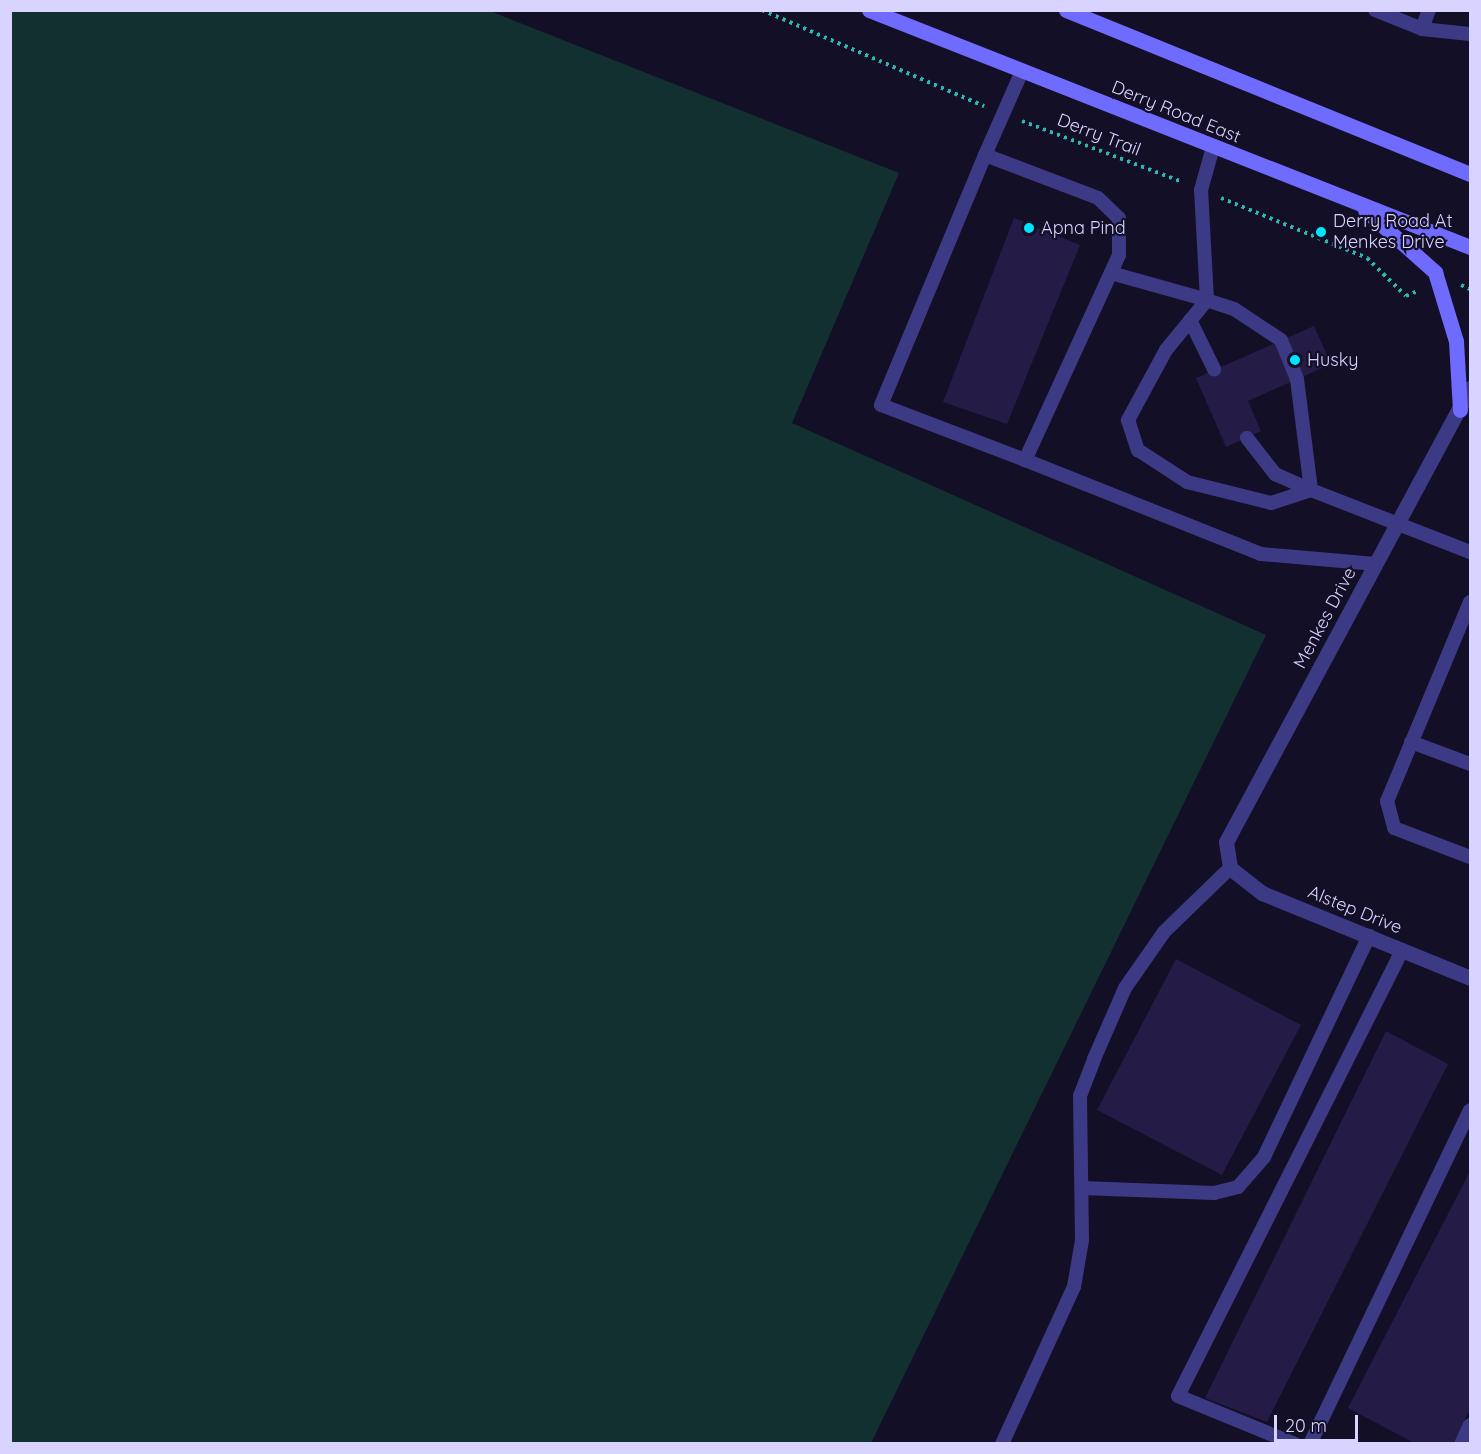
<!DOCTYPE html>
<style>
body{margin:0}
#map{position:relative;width:1481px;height:1454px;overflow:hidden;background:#130f26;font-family:Quicksand,sans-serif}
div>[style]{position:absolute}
.green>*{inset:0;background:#12302f}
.building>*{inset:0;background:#241b47}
.path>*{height:4px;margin-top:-2px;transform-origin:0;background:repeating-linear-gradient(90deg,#2fb8b0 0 3px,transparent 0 7.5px)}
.lane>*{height:14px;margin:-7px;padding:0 7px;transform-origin:7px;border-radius:7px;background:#3d3a85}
.street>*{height:15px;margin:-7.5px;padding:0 7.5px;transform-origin:7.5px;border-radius:7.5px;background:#3d3a85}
.secondary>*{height:15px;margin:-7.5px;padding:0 7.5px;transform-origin:7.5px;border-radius:7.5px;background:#6f6bff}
.dots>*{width:16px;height:16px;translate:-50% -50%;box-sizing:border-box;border:3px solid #130f26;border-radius:50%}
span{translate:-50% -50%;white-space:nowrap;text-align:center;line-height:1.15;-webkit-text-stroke:4.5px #130f26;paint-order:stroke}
.street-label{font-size:18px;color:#d9d4ff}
.poi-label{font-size:18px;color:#d9d4ff}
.left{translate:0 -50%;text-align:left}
.frame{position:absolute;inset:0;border:12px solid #d9d4ff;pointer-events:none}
.scale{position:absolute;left:1274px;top:1415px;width:84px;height:27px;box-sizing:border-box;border:3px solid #d9d4ff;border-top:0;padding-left:8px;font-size:18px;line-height:21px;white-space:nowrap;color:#d9d4ff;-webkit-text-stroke:4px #130f26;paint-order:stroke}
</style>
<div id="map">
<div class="green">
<i style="clip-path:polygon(10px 11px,490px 11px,899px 173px,792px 423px,1266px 635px,871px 1443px,11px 1443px)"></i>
</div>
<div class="building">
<i style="clip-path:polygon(1014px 218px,1080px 245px,1007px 424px,943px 402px)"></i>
<i style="clip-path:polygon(1314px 326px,1331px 364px,1248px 401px,1261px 431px,1226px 447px,1196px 378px)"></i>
<i style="clip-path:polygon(1176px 959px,1301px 1025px,1222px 1175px,1097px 1110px)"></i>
<i style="clip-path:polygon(1386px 1031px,1448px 1064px,1267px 1422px,1205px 1398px)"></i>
<i style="clip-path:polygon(1470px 1171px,1470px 1409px,1453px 1444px,1416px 1444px,1348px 1408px)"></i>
</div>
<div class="path">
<i style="left:762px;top:10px;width:242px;rotate:23.4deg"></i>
<i style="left:1022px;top:121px;width:172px;rotate:20.8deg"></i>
<i style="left:1221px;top:198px;width:158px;rotate:22.3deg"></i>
<i style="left:1367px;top:258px;width:54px;rotate:44.3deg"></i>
<i style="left:1406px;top:296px;width:13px;rotate:-23deg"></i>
<i style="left:1461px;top:285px;width:10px;rotate:24deg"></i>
</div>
<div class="lane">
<i style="left:1375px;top:10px;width:51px;rotate:22deg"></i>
<i style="left:1422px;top:29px;width:20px;rotate:-70deg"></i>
<i style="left:1422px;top:29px;width:48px;rotate:5.9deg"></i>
<i style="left:985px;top:155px;width:121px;rotate:20.8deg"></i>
<i style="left:1098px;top:198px;width:29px;rotate:44deg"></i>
<i style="left:1119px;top:218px;width:37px;rotate:90deg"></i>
<i style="left:1119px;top:255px;width:226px;rotate:114.6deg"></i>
<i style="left:1025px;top:460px;width:154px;rotate:-159.1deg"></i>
<i style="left:881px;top:405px;width:271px;rotate:-67.4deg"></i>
<i style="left:985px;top:155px;width:92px;rotate:-66.2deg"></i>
<i style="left:1111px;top:273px;width:100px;rotate:15.7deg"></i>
<i style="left:1207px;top:300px;width:110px;rotate:-93.1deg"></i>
<i style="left:1201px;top:190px;width:45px;rotate:-74.4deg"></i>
<i style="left:1190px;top:320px;width:55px;rotate:63.9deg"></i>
<i style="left:1247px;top:438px;width:46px;rotate:52.1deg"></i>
<i style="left:1275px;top:474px;width:39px;rotate:24deg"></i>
<i style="left:1025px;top:460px;width:254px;rotate:21.7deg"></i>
<i style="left:1261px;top:554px;width:115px;rotate:5deg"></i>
<i style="left:1311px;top:490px;width:112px;rotate:-97.2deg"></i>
<i style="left:1297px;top:379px;width:42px;rotate:-112.3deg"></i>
<i style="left:1281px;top:340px;width:56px;rotate:-146.6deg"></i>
<i style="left:1234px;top:309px;width:28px;rotate:-162deg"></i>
<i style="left:1207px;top:300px;width:65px;rotate:129.4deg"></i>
<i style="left:1166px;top:350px;width:80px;rotate:118.5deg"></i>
<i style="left:1128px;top:420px;width:32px;rotate:72deg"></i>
<i style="left:1138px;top:450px;width:59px;rotate:33.1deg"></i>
<i style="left:1187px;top:482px;width:87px;rotate:14deg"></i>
<i style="left:1271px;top:503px;width:42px;rotate:-18deg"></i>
<i style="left:1311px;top:490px;width:171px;rotate:21.3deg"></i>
<i style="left:1470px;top:602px;width:216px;rotate:112.6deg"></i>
<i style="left:1387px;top:801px;width:28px;rotate:75deg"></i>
<i style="left:1394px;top:828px;width:81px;rotate:20.9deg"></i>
<i style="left:1411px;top:742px;width:63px;rotate:20.4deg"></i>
<i style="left:1082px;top:1188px;width:132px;rotate:2.2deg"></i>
<i style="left:1214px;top:1193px;width:25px;rotate:-14deg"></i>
<i style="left:1238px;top:1187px;width:40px;rotate:-49deg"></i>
<i style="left:1264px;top:1157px;width:245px;rotate:-64.6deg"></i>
<i style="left:1002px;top:1444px;width:173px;rotate:-65.4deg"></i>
<i style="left:1074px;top:1287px;width:48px;rotate:-80.3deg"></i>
<i style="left:1082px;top:1240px;width:144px;rotate:-90.8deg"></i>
<i style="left:1080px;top:1096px;width:40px;rotate:-69deg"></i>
<i style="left:1094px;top:1059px;width:77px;rotate:-66.4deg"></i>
<i style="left:1125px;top:988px;width:68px;rotate:-55.1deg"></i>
<i style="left:1164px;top:932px;width:92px;rotate:-44.1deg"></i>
<i style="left:1295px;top:1444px;width:126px;rotate:-157.7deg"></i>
<i style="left:1178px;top:1396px;width:499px;rotate:-63.3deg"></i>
<i style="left:1310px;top:1444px;width:370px;rotate:-64.4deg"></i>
<i style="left:1461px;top:1444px;width:21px;rotate:-65deg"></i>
</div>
<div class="street">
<i style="left:1470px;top:388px;width:515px;rotate:118.26deg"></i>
<i style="left:1226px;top:842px;width:26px;rotate:81deg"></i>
<i style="left:1230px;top:868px;width:41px;rotate:38deg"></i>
<i style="left:1262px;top:893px;width:225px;rotate:22.2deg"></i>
</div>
<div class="secondary">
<i style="left:869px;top:10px;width:646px;rotate:21.52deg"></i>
<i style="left:1066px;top:10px;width:436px;rotate:22.1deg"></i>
<i style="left:1365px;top:210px;width:94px;rotate:41.5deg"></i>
<i style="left:1435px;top:272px;width:72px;rotate:73.1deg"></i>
<i style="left:1456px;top:341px;width:69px;rotate:86.7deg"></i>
</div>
<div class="dots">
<i style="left:1029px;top:228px;background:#00e5ff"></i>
<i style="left:1321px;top:232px;background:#00e5ff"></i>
<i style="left:1295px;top:360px;background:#00e5ff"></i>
</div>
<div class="street-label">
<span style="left:1176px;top:112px;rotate:22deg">Derry Road East</span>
<span style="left:1099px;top:135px;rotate:21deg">Derry Trail</span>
<span style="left:1325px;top:618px;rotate:-62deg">Menkes Drive</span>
<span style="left:1355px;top:910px;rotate:22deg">Alstep Drive</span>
</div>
<div class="poi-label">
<span class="left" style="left:1333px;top:232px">Derry Road At<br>Menkes Drive</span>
<span class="left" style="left:1041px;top:228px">Apna Pind</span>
<span class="left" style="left:1307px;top:360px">Husky</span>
</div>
<div class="frame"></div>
<div class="scale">20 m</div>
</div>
